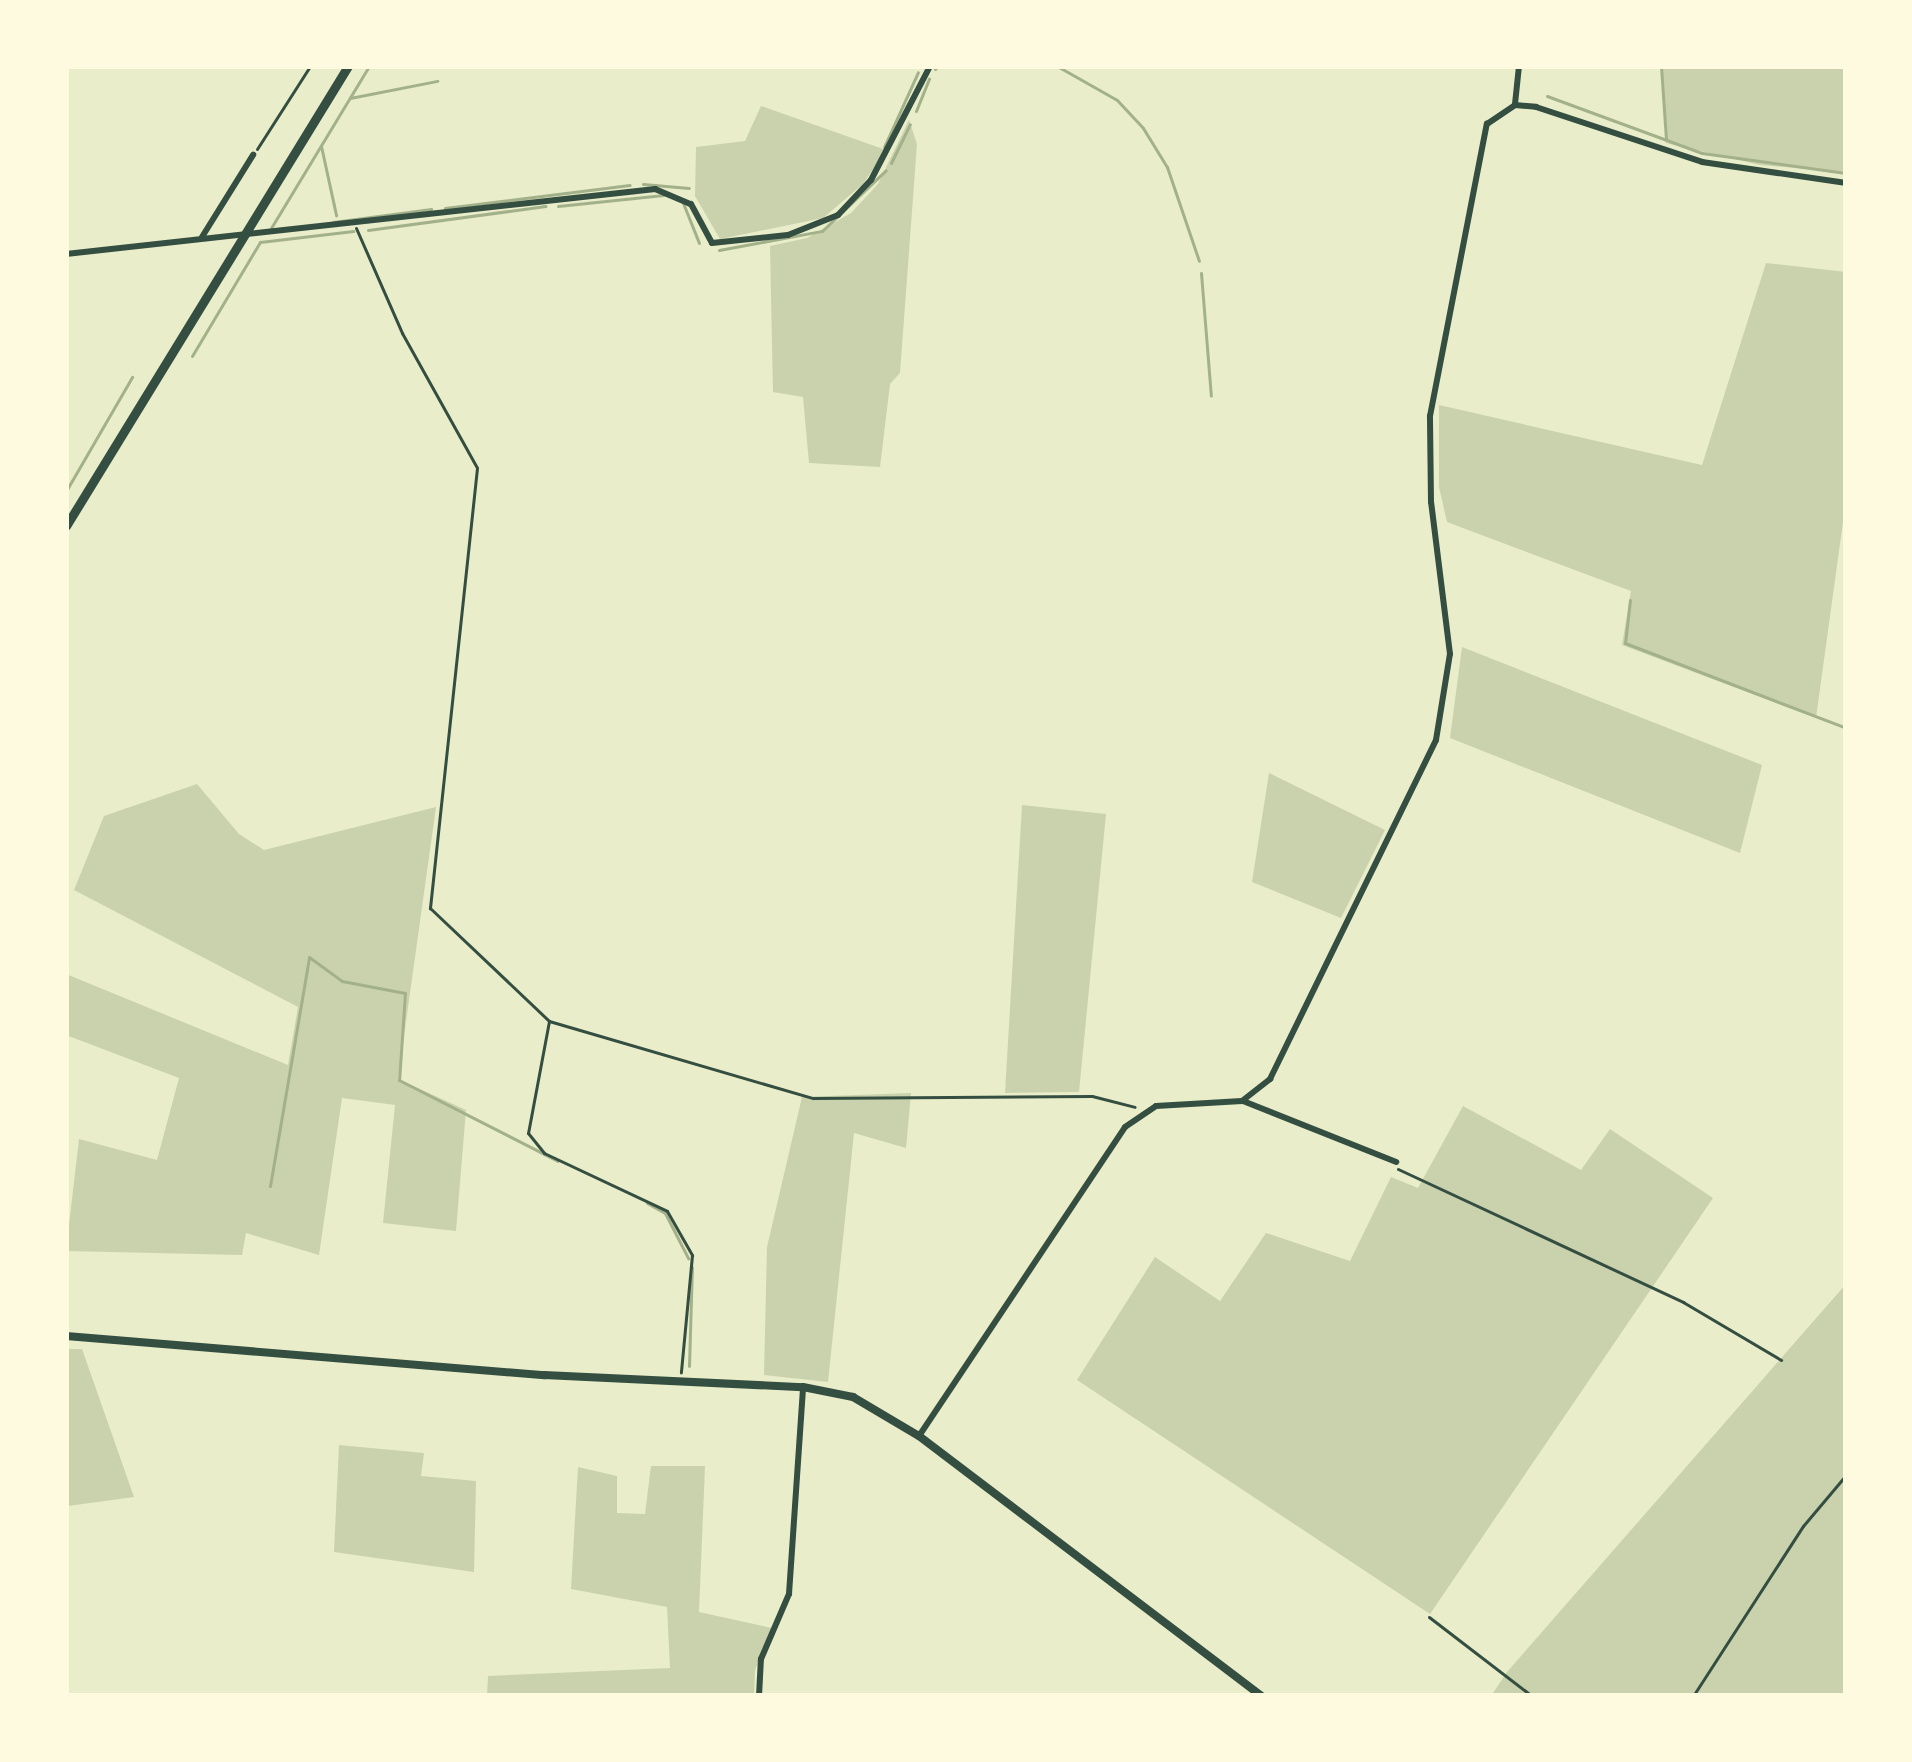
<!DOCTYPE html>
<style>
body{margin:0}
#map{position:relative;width:1912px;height:1762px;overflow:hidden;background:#e9edc9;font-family:"Fira Sans",sans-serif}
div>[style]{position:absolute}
.green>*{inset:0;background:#cad2ad}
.stream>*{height:3px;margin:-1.5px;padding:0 1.5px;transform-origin:1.5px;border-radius:1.5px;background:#a3b18a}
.path>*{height:3px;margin:-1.5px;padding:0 1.5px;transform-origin:1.5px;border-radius:1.5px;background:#344e41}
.minor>*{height:6px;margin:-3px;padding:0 3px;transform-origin:3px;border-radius:3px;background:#344e41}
.tertiary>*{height:8px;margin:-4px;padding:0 4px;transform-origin:4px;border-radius:4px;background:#344e41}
.secondary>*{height:9px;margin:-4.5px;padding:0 4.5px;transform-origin:4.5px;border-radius:4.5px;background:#344e41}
span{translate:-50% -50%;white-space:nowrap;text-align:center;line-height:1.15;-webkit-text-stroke:9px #fefae0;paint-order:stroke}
.frame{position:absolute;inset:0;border:69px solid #fefae0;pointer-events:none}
</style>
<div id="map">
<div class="green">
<i style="clip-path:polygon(1662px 66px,1846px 66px,1846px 172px,1760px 165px,1666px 143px)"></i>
<i style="clip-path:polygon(761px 106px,886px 150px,863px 184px,823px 218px,720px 239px,695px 196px,696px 147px,745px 141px)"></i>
<i style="clip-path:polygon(909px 120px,917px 144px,900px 373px,890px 384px,880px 467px,809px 463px,803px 397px,773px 392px,770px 246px,807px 238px,851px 213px,878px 184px)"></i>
<i style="clip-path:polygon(1766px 263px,1846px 272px,1846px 500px,1816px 718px,1622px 645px,1631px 591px,1447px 522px,1439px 487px,1439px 405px,1702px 465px)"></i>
<i style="clip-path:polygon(1462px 647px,1762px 765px,1740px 853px,1450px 738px)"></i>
<i style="clip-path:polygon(1269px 773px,1385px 830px,1341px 918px,1252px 882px)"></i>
<i style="clip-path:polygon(197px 784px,239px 834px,264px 850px,436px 807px,398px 1079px,466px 1110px,456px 1231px,383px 1223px,395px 1105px,342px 1098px,319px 1255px,246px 1233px,242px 1255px,66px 1251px,79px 1139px,157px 1160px,179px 1078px,66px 1035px,66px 974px,288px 1065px,298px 1007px,74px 890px,104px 816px)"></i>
<i style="clip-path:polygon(1022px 805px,1106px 814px,1079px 1092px,1005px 1093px)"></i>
<i style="clip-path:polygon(911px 1093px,906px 1148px,854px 1133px,828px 1382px,764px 1375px,767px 1247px,802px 1097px)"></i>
<i style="clip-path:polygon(1463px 1106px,1581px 1170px,1610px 1129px,1713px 1198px,1430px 1614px,1077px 1380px,1155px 1257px,1220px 1301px,1266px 1233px,1350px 1261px,1391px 1177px,1418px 1188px)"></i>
<i style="clip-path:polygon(1846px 1284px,1846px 1696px,1491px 1696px,1507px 1672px)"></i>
<i style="clip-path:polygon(66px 1349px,82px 1349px,134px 1497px,68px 1506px,66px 1520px)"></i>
<i style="clip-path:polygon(339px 1445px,424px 1453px,421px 1476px,476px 1481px,474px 1572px,334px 1552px)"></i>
<i style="clip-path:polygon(651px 1466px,705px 1466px,699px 1612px,772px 1628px,755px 1670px,754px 1696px,487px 1696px,488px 1676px,670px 1668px,667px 1607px,571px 1589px,578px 1467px,617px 1476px,617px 1513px,645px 1514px)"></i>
</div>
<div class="stream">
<i style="left:1057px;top:66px;width:69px;rotate:29.5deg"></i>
<i style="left:1117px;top:100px;width:38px;rotate:47deg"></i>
<i style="left:1143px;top:128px;width:46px;rotate:58.4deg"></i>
<i style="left:1167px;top:167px;width:99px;rotate:71.2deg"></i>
<i style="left:1661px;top:66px;width:74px;rotate:86.1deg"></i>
<i style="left:935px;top:69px;width:4px;rotate:-45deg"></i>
<i style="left:1547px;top:96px;width:165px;rotate:20.2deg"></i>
<i style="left:1702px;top:153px;width:145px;rotate:7.9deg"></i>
<i style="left:350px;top:98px;width:89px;rotate:-11.1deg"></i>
<i style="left:916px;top:111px;width:35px;rotate:-68deg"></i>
<i style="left:321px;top:146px;width:71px;rotate:77.7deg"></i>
<i style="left:884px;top:147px;width:82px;rotate:-65.6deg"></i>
<i style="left:891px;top:163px;width:43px;rotate:-64deg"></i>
<i style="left:643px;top:184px;width:46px;rotate:5deg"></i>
<i style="left:683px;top:203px;width:43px;rotate:68.2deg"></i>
<i style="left:558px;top:206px;width:106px;rotate:-6deg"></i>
<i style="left:445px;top:208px;width:186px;rotate:-7.1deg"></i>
<i style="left:333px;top:222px;width:99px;rotate:-7.6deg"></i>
<i style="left:271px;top:228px;width:189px;rotate:-58.8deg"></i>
<i style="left:368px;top:230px;width:179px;rotate:-7.7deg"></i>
<i style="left:719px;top:250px;width:105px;rotate:-10.5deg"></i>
<i style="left:822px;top:231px;width:88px;rotate:-43.6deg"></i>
<i style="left:1201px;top:273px;width:123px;rotate:85.4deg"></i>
<i style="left:192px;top:356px;width:133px;rotate:-59.2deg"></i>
<i style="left:260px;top:242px;width:94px;rotate:-6.7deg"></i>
<i style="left:66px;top:491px;width:132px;rotate:-59.9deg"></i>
<i style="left:1630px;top:600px;width:43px;rotate:96.6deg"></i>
<i style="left:1625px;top:643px;width:237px;rotate:21deg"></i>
<i style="left:270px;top:1186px;width:232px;rotate:-80.3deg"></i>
<i style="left:309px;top:957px;width:41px;rotate:36deg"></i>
<i style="left:342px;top:981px;width:64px;rotate:10.8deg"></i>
<i style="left:405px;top:993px;width:87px;rotate:93.9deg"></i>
<i style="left:399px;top:1080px;width:178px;rotate:27deg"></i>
<i style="left:647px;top:1203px;width:21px;rotate:29deg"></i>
<i style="left:665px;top:1213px;width:51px;rotate:62.9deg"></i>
<i style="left:689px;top:1366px;width:99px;rotate:-88.3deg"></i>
</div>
<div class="path">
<i style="left:257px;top:149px;width:98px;rotate:-57.4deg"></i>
<i style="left:356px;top:228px;width:115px;rotate:66.3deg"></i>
<i style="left:402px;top:333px;width:154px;rotate:60.9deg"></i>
<i style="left:477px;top:468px;width:443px;rotate:96.1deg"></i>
<i style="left:430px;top:908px;width:164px;rotate:43.5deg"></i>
<i style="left:549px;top:1021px;width:275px;rotate:16.3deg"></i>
<i style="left:813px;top:1098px;width:279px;rotate:-0.4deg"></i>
<i style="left:1092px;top:1096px;width:44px;rotate:14.3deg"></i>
<i style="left:549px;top:1021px;width:114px;rotate:100.6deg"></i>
<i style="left:528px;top:1133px;width:26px;rotate:51deg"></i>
<i style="left:544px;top:1153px;width:136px;rotate:25.2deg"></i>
<i style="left:667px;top:1211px;width:51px;rotate:60.4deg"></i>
<i style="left:692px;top:1255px;width:118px;rotate:95.4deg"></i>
<i style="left:1398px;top:1169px;width:315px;rotate:25deg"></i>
<i style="left:1683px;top:1302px;width:114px;rotate:30.6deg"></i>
<i style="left:1429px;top:1617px;width:130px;rotate:37.5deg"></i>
<i style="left:1693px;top:1696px;width:202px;rotate:-57.1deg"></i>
<i style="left:1803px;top:1526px;width:67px;rotate:-49.9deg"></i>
</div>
<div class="minor">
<i style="left:1515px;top:104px;width:38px;rotate:-84deg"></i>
<i style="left:202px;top:237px;width:97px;rotate:-58.1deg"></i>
<i style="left:66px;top:254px;width:593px;rotate:-6.3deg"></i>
<i style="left:655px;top:189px;width:39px;rotate:23deg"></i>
<i style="left:691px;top:204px;width:44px;rotate:61.7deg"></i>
<i style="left:712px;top:243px;width:76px;rotate:-6deg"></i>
<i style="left:788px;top:235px;width:54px;rotate:-21.8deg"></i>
<i style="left:838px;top:215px;width:48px;rotate:-46.7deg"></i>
<i style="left:871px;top:180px;width:128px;rotate:-62.6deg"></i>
<i style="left:1243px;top:1101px;width:165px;rotate:21.7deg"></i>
<i style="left:919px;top:1436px;width:371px;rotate:-56.3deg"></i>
<i style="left:1125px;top:1127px;width:37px;rotate:-34deg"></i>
<i style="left:1156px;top:1106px;width:86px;rotate:-3.3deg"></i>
<i style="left:1242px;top:1101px;width:36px;rotate:-38deg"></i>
<i style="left:1270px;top:1079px;width:377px;rotate:-63.9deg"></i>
<i style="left:1436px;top:740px;width:87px;rotate:-80.8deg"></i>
<i style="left:1450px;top:654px;width:153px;rotate:-97.1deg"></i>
<i style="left:1431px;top:502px;width:86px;rotate:-90.7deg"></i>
<i style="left:1430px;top:416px;width:298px;rotate:-79deg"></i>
<i style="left:1487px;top:124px;width:34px;rotate:-34deg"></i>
<i style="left:1515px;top:105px;width:21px;rotate:5deg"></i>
<i style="left:1536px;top:107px;width:175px;rotate:18.3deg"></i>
<i style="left:1702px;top:162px;width:146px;rotate:8.3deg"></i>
<i style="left:759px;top:1696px;width:37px;rotate:-87deg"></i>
<i style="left:761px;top:1659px;width:71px;rotate:-66.7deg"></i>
<i style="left:789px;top:1594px;width:206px;rotate:-86.1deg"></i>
</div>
<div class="tertiary">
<i style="left:66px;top:1336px;width:480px;rotate:4.7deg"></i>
<i style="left:544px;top:1375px;width:259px;rotate:2.7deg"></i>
<i style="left:803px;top:1387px;width:51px;rotate:11.3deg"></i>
<i style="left:853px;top:1397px;width:77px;rotate:30.6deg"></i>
<i style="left:919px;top:1436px;width:430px;rotate:37.2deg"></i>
</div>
<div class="secondary">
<i style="left:66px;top:526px;width:540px;rotate:-58.49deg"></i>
</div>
<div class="frame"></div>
</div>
